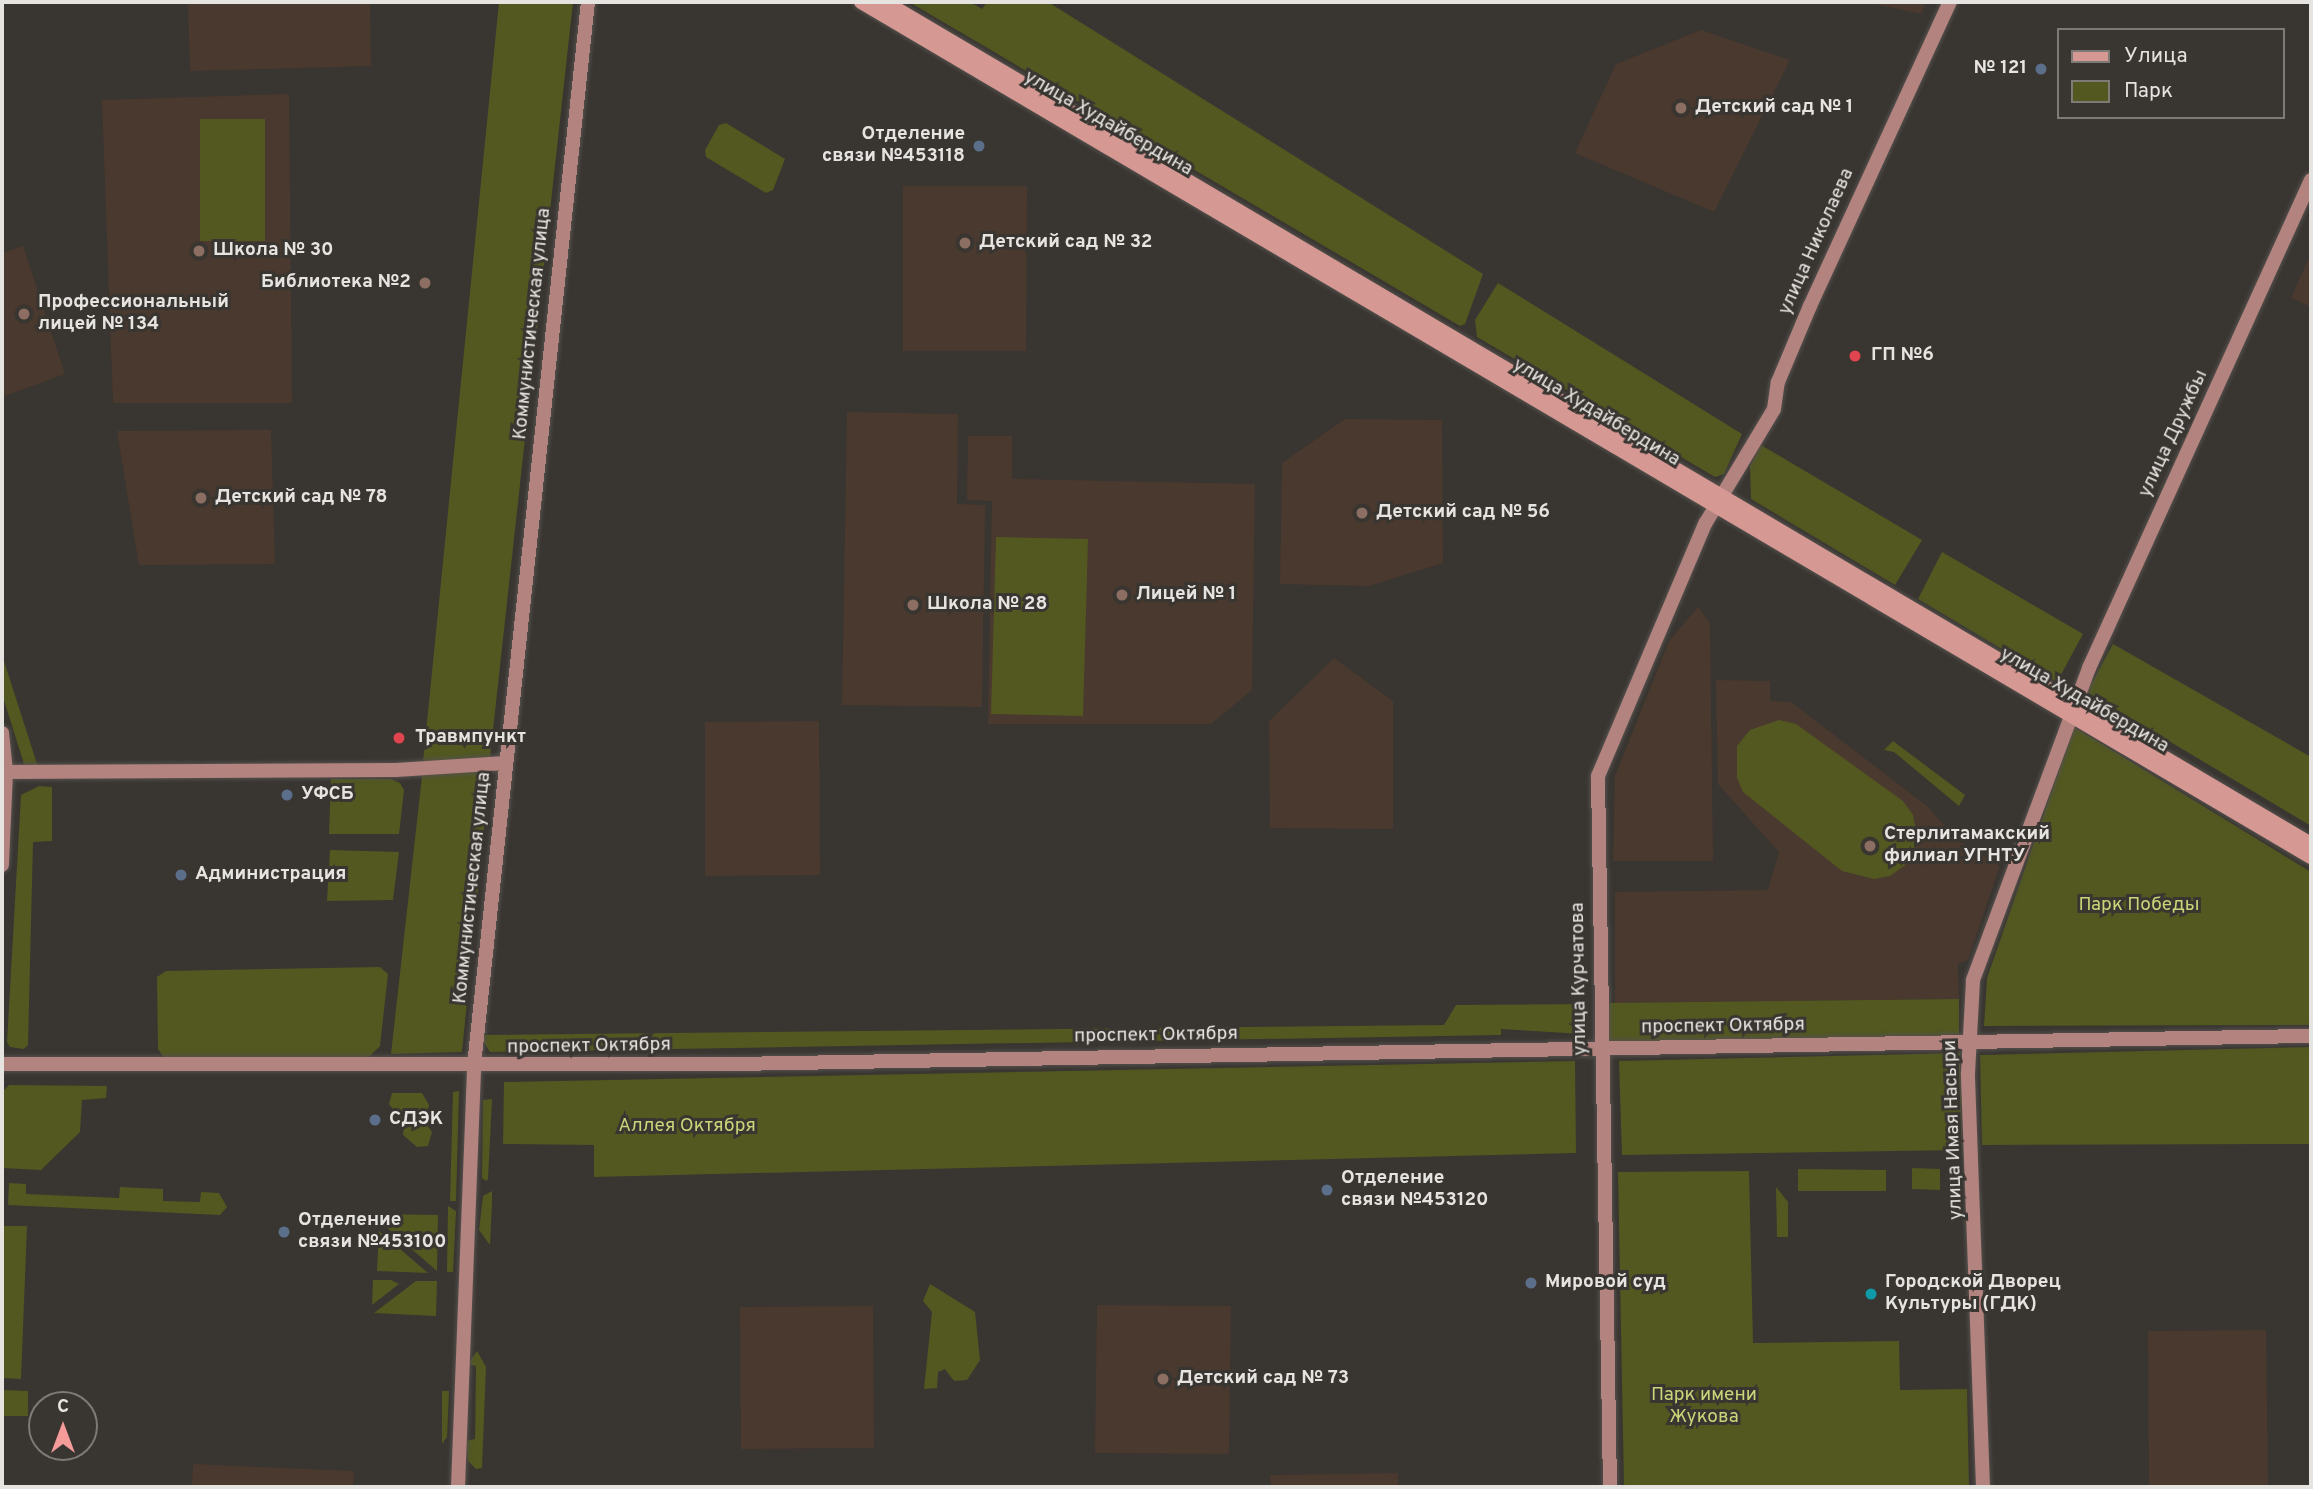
<!DOCTYPE html>
<meta charset="utf-8">
<style>
body{margin:0}
#map{position:relative;width:2313px;height:1489px;overflow:hidden;background:#393531;font-family:Overpass,sans-serif}
div>[style]{position:absolute}
.education>*{inset:0;background:#4a392e}
.green>*{inset:0;background:#525820}
.roads{filter:drop-shadow(0 0 2px #55514d) drop-shadow(0 0 2px #55514d)}
.secondary>*{height:14px;margin:-7px;padding:0 7px;transform-origin:7px;border-radius:7px;background:#b3837f}
.primary>*{height:14px;margin:-7px;padding:0 7px;transform-origin:7px;border-radius:7px;background:#d69893}
.dots>*{width:19px;height:19px;translate:-50% -50%;box-sizing:border-box;border:4px solid #393531;border-radius:50%}
span{translate:-50% -50%;white-space:nowrap;text-align:center;line-height:1.15;-webkit-text-stroke:6px #393531;paint-order:stroke}
.poi-label{font-size:19px;color:#e6e4e1;font-weight:700}
.right{translate:-100% -50%;text-align:right}
.left{translate:0 -50%;text-align:left}
.street-label{font-size:19px;color:#e6e4e1}
.park-label{font-size:19px;color:#c8d578}
.frame{position:absolute;inset:0;border:4px solid #e6e4e1;pointer-events:none}
.legend{position:absolute;left:2057px;top:28px;width:228px;height:91px;box-sizing:border-box;background:#393531;border:2px solid #7e7b77;margin:0;padding:9px 12px;list-style:none;font-size:21px;color:#e6e4e1}
.legend li{display:flex;align-items:center;gap:14px;height:35px}
.legend b{width:35px;border:2px solid #7e7b77}
.north{position:absolute;left:28px;top:1391px;width:70px;height:70px;box-sizing:border-box;background:#393531;border:2px solid #7e7b77;border-radius:50%;rotate:0deg;font-size:19px;font-weight:700;line-height:28px;text-align:center;color:#e6e4e1}
.north::after{content:'';display:block;margin:auto;width:24px;height:32px;background:#f59b9a;clip-path:polygon(50% 0,100% 100%,50% 72%,0 100%)}
</style>
<div id="map">
<div class="education">
<i style="clip-path:polygon(188px 2px,370px 2px,371px 66px,190px 71px)"></i>
<i style="clip-path:polygon(1866px 2px,1926px 2px,1921px 14px)"></i>
<i style="clip-path:polygon(1701px 30px,1790px 60px,1714px 212px,1575px 153px,1616px 64px)"></i>
<i style="clip-path:polygon(289px 94px,292px 403px,113px 403px,102px 100px)"></i>
<i style="clip-path:polygon(903px 186px,1027px 186px,1026px 351px,903px 351px)"></i>
<i style="clip-path:polygon(23px 246px,65px 374px,2px 397px,2px 253px)"></i>
<i style="clip-path:polygon(2311px 253px,2311px 307px,2291px 298px)"></i>
<i style="clip-path:polygon(847px 412px,958px 414px,957px 504px,985px 505px,982px 707px,842px 705px)"></i>
<i style="clip-path:polygon(1345px 419px,1442px 420px,1443px 563px,1369px 586px,1280px 584px,1282px 463px)"></i>
<i style="clip-path:polygon(271px 430px,275px 564px,139px 565px,117px 431px)"></i>
<i style="clip-path:polygon(968px 436px,1012px 436px,1012px 479px,1255px 484px,1252px 690px,1211px 724px,988px 724px,992px 501px,967px 500px)"></i>
<i style="clip-path:polygon(1698px 607px,1710px 623px,1713px 861px,1613px 861px,1615px 776px,1669px 641px)"></i>
<i style="clip-path:polygon(1334px 658px,1393px 701px,1393px 829px,1270px 828px,1269px 721px)"></i>
<i style="clip-path:polygon(1716px 680px,1770px 681px,1770px 701px,1791px 702px,1927px 806px,1957px 840px,2000px 866px,1968px 960px,1958px 964px,1959px 999px,1615px 1003px,1615px 892px,1768px 890px,1779px 852px,1718px 784px)"></i>
<i style="clip-path:polygon(819px 721px,820px 875px,705px 876px,705px 722px)"></i>
<i style="clip-path:polygon(1097px 1305px,1231px 1306px,1229px 1454px,1095px 1453px)"></i>
<i style="clip-path:polygon(873px 1306px,874px 1448px,741px 1449px,740px 1307px)"></i>
<i style="clip-path:polygon(2266px 1330px,2268px 1487px,2149px 1487px,2148px 1331px)"></i>
<i style="clip-path:polygon(193px 1464px,354px 1471px,353px 1487px,192px 1487px)"></i>
<i style="clip-path:polygon(1398px 1473px,1398px 1487px,1271px 1487px,1270px 1475px)"></i>
</div>
<div class="green">
<i style="clip-path:polygon(499px 2px,573px 2px,490px 757px,423px 762px)"></i>
<i style="clip-path:polygon(909px 2px,970px 2px,982px 9px,987px 2px,1048px 2px,1483px 274px,1465px 324px,1460px 326px)"></i>
<i style="clip-path:polygon(200px 119px,265px 119px,265px 241px,200px 241px)"></i>
<i style="clip-path:polygon(726px 123px,785px 159px,773px 190px,766px 193px,706px 157px,705px 150px,719px 125px)"></i>
<i style="clip-path:polygon(1498px 283px,1742px 434px,1724px 474px,1715px 477px,1477px 337px,1475px 320px)"></i>
<i style="clip-path:polygon(1761px 445px,1922px 540px,1895px 585px,1751px 499px,1750px 466px)"></i>
<i style="clip-path:polygon(996px 537px,1088px 539px,1083px 716px,991px 714px)"></i>
<i style="clip-path:polygon(1942px 552px,2083px 634px,2057px 682px,1918px 599px)"></i>
<i style="clip-path:polygon(2113px 644px,2311px 757px,2311px 826px,2087px 692px)"></i>
<i style="clip-path:polygon(2px 655px,39px 770px,24px 764px,2px 694px)"></i>
<i style="clip-path:polygon(1779px 720px,1796px 724px,1903px 801px,1913px 815px,1916px 831px,1914px 851px,1904px 866px,1890px 876px,1874px 879px,1842px 871px,1743px 792px,1737px 778px,1737px 746px,1750px 730px)"></i>
<i style="clip-path:polygon(2074px 727px,2311px 872px,2311px 1025px,1984px 1026px,1987px 978px)"></i>
<i style="clip-path:polygon(1893px 741px,1965px 795px,1959px 806px,1894px 752px,1884px 750px)"></i>
<i style="clip-path:polygon(490px 769px,462px 1052px,391px 1054px,422px 776px)"></i>
<i style="clip-path:polygon(331px 779px,391px 779px,400px 783px,404px 790px,399px 834px,329px 834px)"></i>
<i style="clip-path:polygon(39px 786px,52px 787px,52px 841px,33px 842px,28px 1045px,24px 1049px,10px 1047px,7px 1042px,21px 795px)"></i>
<i style="clip-path:polygon(330px 850px,399px 852px,393px 900px,327px 901px)"></i>
<i style="clip-path:polygon(380px 967px,388px 974px,380px 1046px,369px 1057px,165px 1059px,158px 1049px,157px 977px,166px 971px)"></i>
<i style="clip-path:polygon(1959px 999px,1959px 1037px,1608px 1042px,1608px 1003px)"></i>
<i style="clip-path:polygon(1582px 1004px,1583px 1034px,1501px 1029px,1501px 1035px,490px 1052px,479px 1035px,1444px 1025px,1456px 1005px)"></i>
<i style="clip-path:polygon(2311px 1047px,2311px 1144px,1982px 1145px,1980px 1055px)"></i>
<i style="clip-path:polygon(1960px 1053px,1962px 1150px,1622px 1155px,1619px 1061px)"></i>
<i style="clip-path:polygon(1575px 1061px,1576px 1153px,594px 1177px,594px 1145px,503px 1144px,504px 1082px)"></i>
<i style="clip-path:polygon(9px 1085px,107px 1086px,106px 1098px,82px 1100px,80px 1132px,41px 1170px,2px 1168px,3px 1091px)"></i>
<i style="clip-path:polygon(459px 1091px,456px 1201px,450px 1201px,453px 1092px)"></i>
<i style="clip-path:polygon(392px 1093px,422px 1093px,429px 1105px,424px 1121px,432px 1132px,428px 1146px,417px 1147px,403px 1135px,404px 1124px,389px 1104px)"></i>
<i style="clip-path:polygon(492px 1099px,488px 1179px,486px 1181px,482px 1178px,483px 1100px)"></i>
<i style="clip-path:polygon(1912px 1168px,1940px 1169px,1940px 1190px,1912px 1189px)"></i>
<i style="clip-path:polygon(1798px 1169px,1886px 1170px,1886px 1191px,1798px 1191px)"></i>
<i style="clip-path:polygon(1749px 1171px,1753px 1343px,1899px 1341px,1900px 1390px,1967px 1389px,1969px 1487px,1624px 1487px,1618px 1172px)"></i>
<i style="clip-path:polygon(9px 1183px,26px 1184px,26px 1194px,119px 1198px,120px 1187px,163px 1189px,163px 1201px,200px 1202px,201px 1192px,219px 1193px,227px 1207px,220px 1215px,8px 1205px)"></i>
<i style="clip-path:polygon(1776px 1187px,1788px 1202px,1788px 1237px,1777px 1237px)"></i>
<i style="clip-path:polygon(492px 1191px,492px 1202px,490px 1245px,479px 1230px,483px 1196px)"></i>
<i style="clip-path:polygon(448px 1206px,456px 1211px,453px 1272px,447px 1272px)"></i>
<i style="clip-path:polygon(378px 1214px,438px 1215px,437px 1271px,377px 1219px)"></i>
<i style="clip-path:polygon(2px 1226px,27px 1226px,21px 1379px,2px 1378px)"></i>
<i style="clip-path:polygon(379px 1231px,428px 1273px,377px 1271px)"></i>
<i style="clip-path:polygon(373px 1280px,391px 1280px,399px 1284px,372px 1305px)"></i>
<i style="clip-path:polygon(416px 1281px,437px 1281px,436px 1316px,374px 1313px)"></i>
<i style="clip-path:polygon(930px 1284px,975px 1312px,980px 1360px,967px 1380px,954px 1381px,945px 1369px,938px 1372px,937px 1388px,924px 1389px,932px 1312px,923px 1301px)"></i>
<i style="clip-path:polygon(477px 1351px,486px 1367px,482px 1468px,476px 1469px,468px 1461px,466px 1441px,475px 1439px,476px 1366px,468px 1364px)"></i>
<i style="clip-path:polygon(2px 1390px,28px 1391px,28px 1416px,2px 1416px)"></i>
<i style="clip-path:polygon(442px 1391px,449px 1391px,447px 1437px,442px 1444px)"></i>
</div>
<div class="roads">
<div class="secondary">
<i style="left:2px;top:733px;width:39px;rotate:84deg"></i>
<i style="left:6px;top:772px;width:93px;rotate:92.5deg"></i>
<i style="left:2px;top:772px;width:394px;rotate:-0.3deg"></i>
<i style="left:396px;top:770px;width:109px;rotate:-3.7deg"></i>
<i style="left:2px;top:1064px;width:732px"></i>
<i style="left:734px;top:1064px;width:1577px;rotate:-1.02deg"></i>
<i style="left:458px;top:1487px;width:422px;rotate:-87.8deg"></i>
<i style="left:474px;top:1065px;width:1069px;rotate:-83.88deg"></i>
<i style="left:1610px;top:1487px;width:711px;rotate:-90.97deg"></i>
<i style="left:1598px;top:776px;width:274px;rotate:-67deg"></i>
<i style="left:1705px;top:524px;width:134px;rotate:-59deg"></i>
<i style="left:1774px;top:409px;width:27px;rotate:-82deg"></i>
<i style="left:1778px;top:382px;width:82px;rotate:-67.2deg"></i>
<i style="left:1810px;top:306px;width:335px;rotate:-65.3deg"></i>
<i style="left:1983px;top:1487px;width:414px;rotate:-92.1deg"></i>
<i style="left:1968px;top:1073px;width:93px;rotate:-86.9deg"></i>
<i style="left:1973px;top:980px;width:333px;rotate:-69.6deg"></i>
<i style="left:2089px;top:668px;width:536px;rotate:-65.54deg"></i>
</div>
<div class="primary">
<i style="left:861px;top:2px;width:1683px;rotate:30.53deg"></i>
<i style="left:885px;top:2px;width:1656px;rotate:30.56deg"></i>
</div>
</div>
<div class="dots">
<i style="left:2041px;top:69px;background:#5c6f8a"></i>
<i style="left:1681px;top:108px;background:#8d6e63"></i>
<i style="left:979px;top:146px;background:#5c6f8a"></i>
<i style="left:965px;top:243px;background:#8d6e63"></i>
<i style="left:199px;top:251px;background:#8d6e63"></i>
<i style="left:425px;top:283px;background:#8d6e63"></i>
<i style="left:24px;top:314px;background:#8d6e63"></i>
<i style="left:1855px;top:356px;background:#e0444e"></i>
<i style="left:201px;top:498px;background:#8d6e63"></i>
<i style="left:1362px;top:513px;background:#8d6e63"></i>
<i style="left:1122px;top:595px;background:#8d6e63"></i>
<i style="left:913px;top:605px;background:#8d6e63"></i>
<i style="left:399px;top:738px;background:#e0444e"></i>
<i style="left:287px;top:795px;background:#5c6f8a"></i>
<i style="left:1870px;top:846px;background:#8d6e63"></i>
<i style="left:181px;top:875px;background:#5c6f8a"></i>
<i style="left:375px;top:1120px;background:#5c6f8a"></i>
<i style="left:1327px;top:1190px;background:#5c6f8a"></i>
<i style="left:284px;top:1232px;background:#5c6f8a"></i>
<i style="left:1531px;top:1283px;background:#5c6f8a"></i>
<i style="left:1871px;top:1294px;background:#0f9aa8"></i>
<i style="left:1163px;top:1379px;background:#8d6e63"></i>
</div>
<div class="poi-label">
<span class="right" style="left:2027px;top:69px">№ 121</span>
<span class="left" style="left:1695px;top:108px">Детский сад № 1</span>
<span class="right" style="left:965px;top:146px">Отделение<br>связи №453118</span>
<span class="left" style="left:979px;top:243px">Детский сад № 32</span>
<span class="left" style="left:213px;top:251px">Школа № 30</span>
<span class="right" style="left:411px;top:283px">Библиотека №2</span>
<span class="left" style="left:38px;top:314px">Профессиональный<br>лицей № 134</span>
<span class="left" style="left:1871px;top:356px">ГП №6</span>
<span class="left" style="left:215px;top:498px">Детский сад № 78</span>
<span class="left" style="left:1376px;top:513px">Детский сад № 56</span>
<span class="left" style="left:1136px;top:595px">Лицей № 1</span>
<span class="left" style="left:927px;top:605px">Школа № 28</span>
<span class="left" style="left:415px;top:738px">Травмпункт</span>
<span class="left" style="left:301px;top:795px">УФСБ</span>
<span class="left" style="left:1884px;top:846px">Стерлитамакский<br>филиал УГНТУ</span>
<span class="left" style="left:195px;top:875px">Администрация</span>
<span class="left" style="left:389px;top:1120px">СДЭК</span>
<span class="left" style="left:1341px;top:1190px">Отделение<br>связи №453120</span>
<span class="left" style="left:298px;top:1232px">Отделение<br>связи №453100</span>
<span class="left" style="left:1545px;top:1283px">Мировой суд</span>
<span class="left" style="left:1885px;top:1294px">Городской Дворец<br>Культуры (ГДК)</span>
<span class="left" style="left:1177px;top:1379px">Детский сад № 73</span>
</div>
<div class="street-label">
<span style="left:1108px;top:124px;rotate:30deg">улица Худайбердина</span>
<span style="left:1817px;top:242px;rotate:-66deg">улица Николаева</span>
<span style="left:533px;top:324px;rotate:-84deg">Коммунистическая улица</span>
<span style="left:1596px;top:413px;rotate:31deg">улица Худайбердина</span>
<span style="left:2174px;top:434px;rotate:-65deg">улица Дружбы</span>
<span style="left:2084px;top:701px;rotate:30deg">улица Худайбердина</span>
<span style="left:473px;top:888px;rotate:-84deg">Коммунистическая улица</span>
<span style="left:1580px;top:979px;rotate:-91deg">улица Курчатова</span>
<span style="left:1723px;top:1027px;rotate:-1deg">проспект Октября</span>
<span style="left:1156px;top:1036px;rotate:-1deg">проспект Октября</span>
<span style="left:589px;top:1047px;rotate:-1deg">проспект Октября</span>
<span style="left:1954px;top:1130px;rotate:-92deg">улица Имая Насыри</span>
</div>
<div class="park-label">
<span style="left:2139px;top:906px">Парк Победы</span>
<span style="left:687px;top:1127px">Аллея Октября</span>
<span style="left:1704px;top:1407px">Парк имени<br>Жукова</span>
</div>
<div class="frame"></div>
<ul class="legend">
<li><b style="height:9px;background:#d69893"></b>Улица</li>
<li><b style="height:19px;background:#525820"></b>Парк</li>
</ul>
<div class="north">С</div>
</div>
